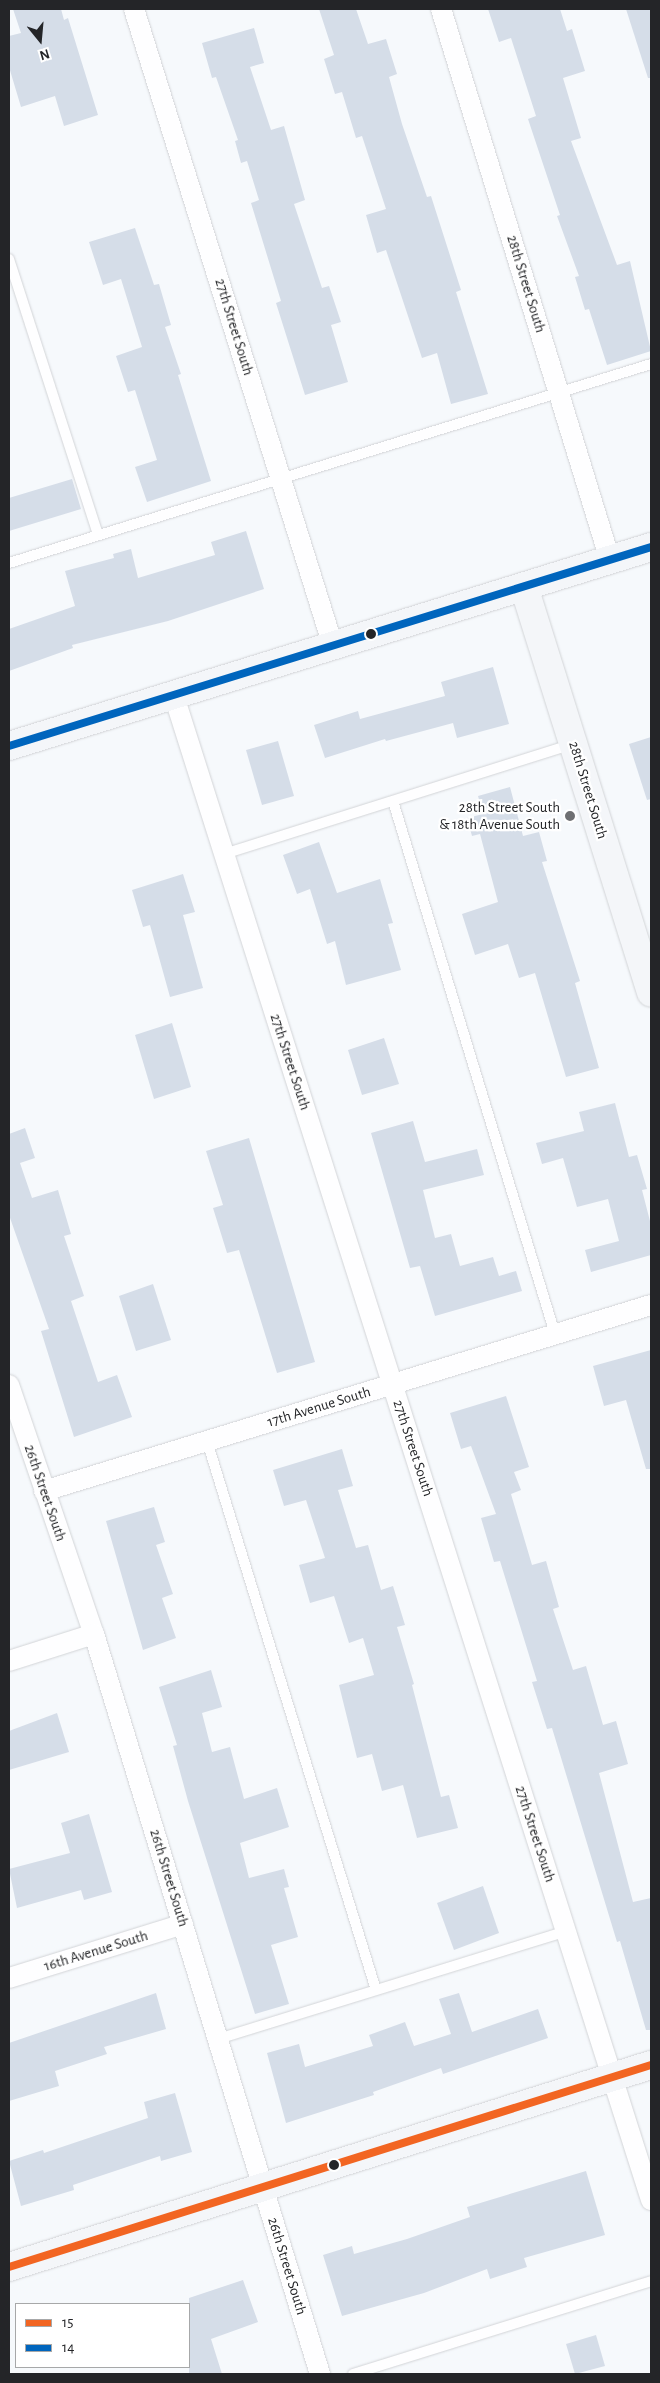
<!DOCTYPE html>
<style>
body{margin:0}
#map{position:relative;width:660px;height:2383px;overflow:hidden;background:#f6f9fc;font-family:"Alegreya Sans",sans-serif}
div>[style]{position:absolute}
.building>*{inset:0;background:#d5dde8}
.roads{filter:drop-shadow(0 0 1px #d2d4d7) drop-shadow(0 0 1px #d2d4d7)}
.lane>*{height:10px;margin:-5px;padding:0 5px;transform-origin:5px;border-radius:5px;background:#fefeff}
.street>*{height:20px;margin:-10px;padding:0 10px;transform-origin:10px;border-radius:10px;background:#fefeff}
.secondary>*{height:28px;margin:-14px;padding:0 14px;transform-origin:14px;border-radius:14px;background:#f4f6f9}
.bus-1>*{height:8px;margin:-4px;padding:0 4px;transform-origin:4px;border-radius:4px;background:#f26522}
.bus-2>*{height:8px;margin:-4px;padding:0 4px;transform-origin:4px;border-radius:4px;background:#0065bd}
.dots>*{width:14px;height:14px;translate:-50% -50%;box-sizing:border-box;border:2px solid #fff;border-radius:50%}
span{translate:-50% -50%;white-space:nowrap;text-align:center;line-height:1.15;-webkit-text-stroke:4.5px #fff;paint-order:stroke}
.street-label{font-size:15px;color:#242528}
.poi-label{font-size:15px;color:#242528}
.right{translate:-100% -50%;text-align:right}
.frame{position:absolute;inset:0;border:10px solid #242528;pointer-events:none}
.legend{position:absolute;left:15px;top:2303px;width:175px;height:65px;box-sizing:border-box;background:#fff;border:1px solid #a7a8a9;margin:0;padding:6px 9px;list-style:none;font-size:15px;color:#242528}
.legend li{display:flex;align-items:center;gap:10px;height:25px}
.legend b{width:25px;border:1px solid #a7a8a9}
.north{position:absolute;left:15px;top:15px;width:50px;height:50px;-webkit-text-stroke:4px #fff;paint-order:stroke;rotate:163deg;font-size:14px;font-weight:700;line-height:20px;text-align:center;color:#242528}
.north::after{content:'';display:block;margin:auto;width:18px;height:22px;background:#242528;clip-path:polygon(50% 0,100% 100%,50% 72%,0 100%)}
</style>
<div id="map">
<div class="building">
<i style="clip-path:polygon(13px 9px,61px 9px,64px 20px,68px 18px,98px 115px,64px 126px,55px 96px,21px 107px,9px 67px,9px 36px,21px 33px)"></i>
<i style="clip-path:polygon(319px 9px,356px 9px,368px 44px,386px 39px,397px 74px,389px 77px,402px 124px,427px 197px,431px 196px,461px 290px,456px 292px,488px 394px,451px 404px,437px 353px,422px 358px,386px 250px,377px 253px,366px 215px,386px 209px,362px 136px,356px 138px,342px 92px,335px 94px,324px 59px,334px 55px)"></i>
<i style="clip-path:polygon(488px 9px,560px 9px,567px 31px,572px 29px,585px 71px,563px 78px,581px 138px,571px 141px,617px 265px,630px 261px,651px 351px,607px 365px,589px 309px,585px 310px,575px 277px,579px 276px,557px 216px,560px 215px,528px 119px,536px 116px,511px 38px,499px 42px)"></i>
<i style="clip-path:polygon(626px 9px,651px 9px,651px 78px,648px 78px)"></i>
<i style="clip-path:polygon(254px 28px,264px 63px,250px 67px,271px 130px,284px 126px,305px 200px,294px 204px,322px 288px,329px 286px,341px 322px,331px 325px,348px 382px,305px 395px,276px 303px,281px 301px,251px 203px,259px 200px,247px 161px,241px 163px,235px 141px,238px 140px,216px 77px,212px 78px,202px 43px)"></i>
<i style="clip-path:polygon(135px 228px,154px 285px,159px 284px,171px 325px,165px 327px,181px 374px,178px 375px,211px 481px,147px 502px,135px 467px,157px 460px,135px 390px,128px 392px,116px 356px,142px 347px,121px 279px,103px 285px,89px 242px)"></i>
<i style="clip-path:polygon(72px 479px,81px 509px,9px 531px,9px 498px)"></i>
<i style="clip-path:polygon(246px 531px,264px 589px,168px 621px,72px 645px,73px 648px,9px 671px,9px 629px,75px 606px,65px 571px,114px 558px,113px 554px,131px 549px,138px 578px,215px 555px,211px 542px)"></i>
<i style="clip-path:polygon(493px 667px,509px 724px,457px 738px,453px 723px,386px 741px,385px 739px,325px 758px,314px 725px,358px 711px,360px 719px,445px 696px,441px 682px)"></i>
<i style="clip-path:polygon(651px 737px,651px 799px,647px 800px,629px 744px)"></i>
<i style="clip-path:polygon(278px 741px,294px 796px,262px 805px,246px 750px)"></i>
<i style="clip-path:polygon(510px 787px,523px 836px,539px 832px,547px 861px,542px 862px,580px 981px,575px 983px,599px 1068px,566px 1077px,535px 973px,519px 978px,508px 944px,475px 955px,462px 914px,498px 902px,480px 834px,472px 836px,467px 818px,483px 814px,478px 796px)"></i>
<i style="clip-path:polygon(319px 842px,337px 893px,380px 879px,393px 923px,388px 924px,401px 970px,346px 985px,335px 941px,327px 944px,310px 889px,297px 894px,283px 855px)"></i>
<i style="clip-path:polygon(183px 874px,195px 912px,183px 915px,203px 988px,170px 997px,150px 925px,143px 927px,132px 890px)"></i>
<i style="clip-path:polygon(172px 1023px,191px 1087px,154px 1099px,135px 1035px)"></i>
<i style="clip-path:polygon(384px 1038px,399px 1084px,362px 1095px,348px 1050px)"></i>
<i style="clip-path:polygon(615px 1103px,629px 1157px,637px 1155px,647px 1189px,642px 1190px,651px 1225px,651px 1255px,591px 1272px,585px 1250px,619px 1241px,608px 1199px,577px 1207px,563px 1158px,542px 1164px,536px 1143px,584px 1131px,579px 1112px)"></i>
<i style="clip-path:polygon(413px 1121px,425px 1162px,477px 1149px,484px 1175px,423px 1190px,435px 1238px,451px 1234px,460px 1266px,493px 1257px,499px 1276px,516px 1271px,522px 1291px,435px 1316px,420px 1266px,410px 1268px,371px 1133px)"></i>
<i style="clip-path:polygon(25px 1128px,35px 1158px,20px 1163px,32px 1198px,58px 1190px,71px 1234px,64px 1236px,84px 1296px,71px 1301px,98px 1382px,117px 1375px,132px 1417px,74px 1437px,41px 1331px,49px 1329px,9px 1215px,9px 1134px)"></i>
<i style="clip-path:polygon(249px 1138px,315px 1362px,277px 1373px,239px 1250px,227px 1253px,213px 1208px,223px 1205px,206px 1151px)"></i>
<i style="clip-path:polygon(153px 1284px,171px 1340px,136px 1351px,119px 1296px)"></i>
<i style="clip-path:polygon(651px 1350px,651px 1469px,646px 1469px,626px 1400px,604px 1406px,593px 1366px)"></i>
<i style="clip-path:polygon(506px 1396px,529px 1467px,514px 1472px,521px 1490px,511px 1494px,532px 1565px,546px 1561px,559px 1607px,553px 1609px,573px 1670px,586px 1666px,603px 1725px,616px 1721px,628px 1764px,599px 1773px,633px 1902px,651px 1898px,651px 2030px,646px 2030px,620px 1941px,617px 1942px,552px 1728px,547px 1729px,532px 1682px,537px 1681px,500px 1561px,494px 1562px,481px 1518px,496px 1514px,471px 1446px,461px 1449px,450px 1413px)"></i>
<i style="clip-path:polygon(342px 1449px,353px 1486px,338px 1490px,356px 1548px,368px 1545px,381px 1590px,393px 1586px,405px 1625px,397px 1627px,414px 1684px,412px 1685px,441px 1797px,449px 1795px,458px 1828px,417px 1838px,403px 1785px,382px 1791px,372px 1754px,357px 1758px,339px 1685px,374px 1675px,363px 1638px,349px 1643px,334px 1596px,310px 1603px,299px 1565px,325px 1558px,306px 1500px,284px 1506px,273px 1470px)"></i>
<i style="clip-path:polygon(154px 1507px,165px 1542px,156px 1545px,173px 1594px,162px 1598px,176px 1638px,143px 1650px,106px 1521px)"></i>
<i style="clip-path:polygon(211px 1670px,222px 1707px,202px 1713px,212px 1752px,230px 1747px,244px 1799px,277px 1788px,289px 1827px,240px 1843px,249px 1878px,284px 1869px,289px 1887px,284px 1888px,298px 1937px,271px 1945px,289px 2004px,255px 2014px,188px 1801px,173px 1746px,177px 1745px,159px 1687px)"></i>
<i style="clip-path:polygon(57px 1713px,69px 1752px,9px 1770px,9px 1731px)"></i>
<i style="clip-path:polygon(89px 1814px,112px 1892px,84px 1900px,81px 1890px,17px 1908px,9px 1869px,70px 1853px,61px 1823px)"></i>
<i style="clip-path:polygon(483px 1886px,499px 1933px,454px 1950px,437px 1903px)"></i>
<i style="clip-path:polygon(156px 1993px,166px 2029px,104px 2047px,107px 2054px,55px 2071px,59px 2086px,9px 2101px,9px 2043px)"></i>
<i style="clip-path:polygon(459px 1993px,472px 2032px,538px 2009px,548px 2038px,443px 2074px,441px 2068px,373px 2092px,374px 2095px,286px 2123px,267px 2053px,299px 2044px,305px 2067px,373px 2046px,369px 2035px,405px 2022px,414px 2046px,451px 2034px,439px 1999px)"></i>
<i style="clip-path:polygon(175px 2093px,192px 2152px,161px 2161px,160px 2156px,73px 2185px,74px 2190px,21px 2206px,9px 2161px,43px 2150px,44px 2153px,148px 2118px,144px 2102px)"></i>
<i style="clip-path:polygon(586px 2171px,605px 2235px,524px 2258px,527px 2267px,490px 2279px,487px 2269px,424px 2293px,342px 2316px,323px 2255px,352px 2246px,354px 2254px,407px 2239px,470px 2217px,467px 2207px)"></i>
<i style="clip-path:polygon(243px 2280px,258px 2322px,211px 2339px,222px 2374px,189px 2374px,189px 2298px)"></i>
<i style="clip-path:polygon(596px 2335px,605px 2366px,575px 2374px,566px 2344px)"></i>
</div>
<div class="roads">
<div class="lane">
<i style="left:9px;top:259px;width:290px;rotate:72.1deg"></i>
<i style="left:9px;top:563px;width:672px;rotate:-17.22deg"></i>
<i style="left:393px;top:801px;width:557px;rotate:73.09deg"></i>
<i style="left:224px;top:854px;width:365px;rotate:-17.5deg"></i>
<i style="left:207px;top:1441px;width:574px;rotate:72.89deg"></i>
<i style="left:218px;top:2039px;width:364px;rotate:-17.2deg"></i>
<i style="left:353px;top:2374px;width:312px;rotate:-17.3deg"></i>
</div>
<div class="street">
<i style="left:134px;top:9px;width:667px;rotate:72.65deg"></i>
<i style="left:441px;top:9px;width:576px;rotate:72.95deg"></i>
<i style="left:174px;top:696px;width:1578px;rotate:72.4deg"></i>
<i style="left:9px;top:1385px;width:263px;rotate:71.2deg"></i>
<i style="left:94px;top:1634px;width:774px;rotate:73.02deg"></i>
<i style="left:44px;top:1491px;width:635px;rotate:-17.04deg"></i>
<i style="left:9px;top:1661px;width:89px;rotate:-17.6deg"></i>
<i style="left:9px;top:1978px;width:182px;rotate:-17.2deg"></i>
</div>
<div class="secondary">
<i style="left:524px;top:587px;width:425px;rotate:72.6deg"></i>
<i style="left:9px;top:746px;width:672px;rotate:-17.22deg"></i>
<i style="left:9px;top:2267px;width:673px;rotate:-17.47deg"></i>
</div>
</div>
<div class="bus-1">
<i style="left:9px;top:2267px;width:673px;rotate:-17.47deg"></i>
</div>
<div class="bus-2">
<i style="left:9px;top:746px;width:672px;rotate:-17.22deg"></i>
</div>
<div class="dots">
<i style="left:371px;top:634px;background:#242528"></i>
<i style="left:570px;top:816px;background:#6e6f72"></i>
<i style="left:334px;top:2165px;background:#242528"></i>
</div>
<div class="street-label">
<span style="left:526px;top:284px;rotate:73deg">28th Street South</span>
<span style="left:234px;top:327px;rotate:73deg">27th Street South</span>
<span style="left:588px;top:790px;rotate:73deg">28th Street South</span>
<span style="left:290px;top:1062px;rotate:72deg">27th Street South</span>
<span style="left:319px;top:1407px;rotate:-17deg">17th Avenue South</span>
<span style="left:413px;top:1448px;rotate:72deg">27th Street South</span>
<span style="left:45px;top:1493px;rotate:71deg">26th Street South</span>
<span style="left:535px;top:1834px;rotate:72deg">27th Street South</span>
<span style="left:169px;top:1878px;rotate:73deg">26th Street South</span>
<span style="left:96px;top:1951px;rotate:-17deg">16th Avenue South</span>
<span style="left:287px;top:2266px;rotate:73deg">26th Street South</span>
</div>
<div class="poi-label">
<span class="right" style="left:560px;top:816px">28th Street South<br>&amp; 18th Avenue South</span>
</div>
<div class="frame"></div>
<ul class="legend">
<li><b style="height:6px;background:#f26522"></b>15</li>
<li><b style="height:6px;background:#0065bd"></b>14</li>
</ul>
<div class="north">N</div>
</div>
